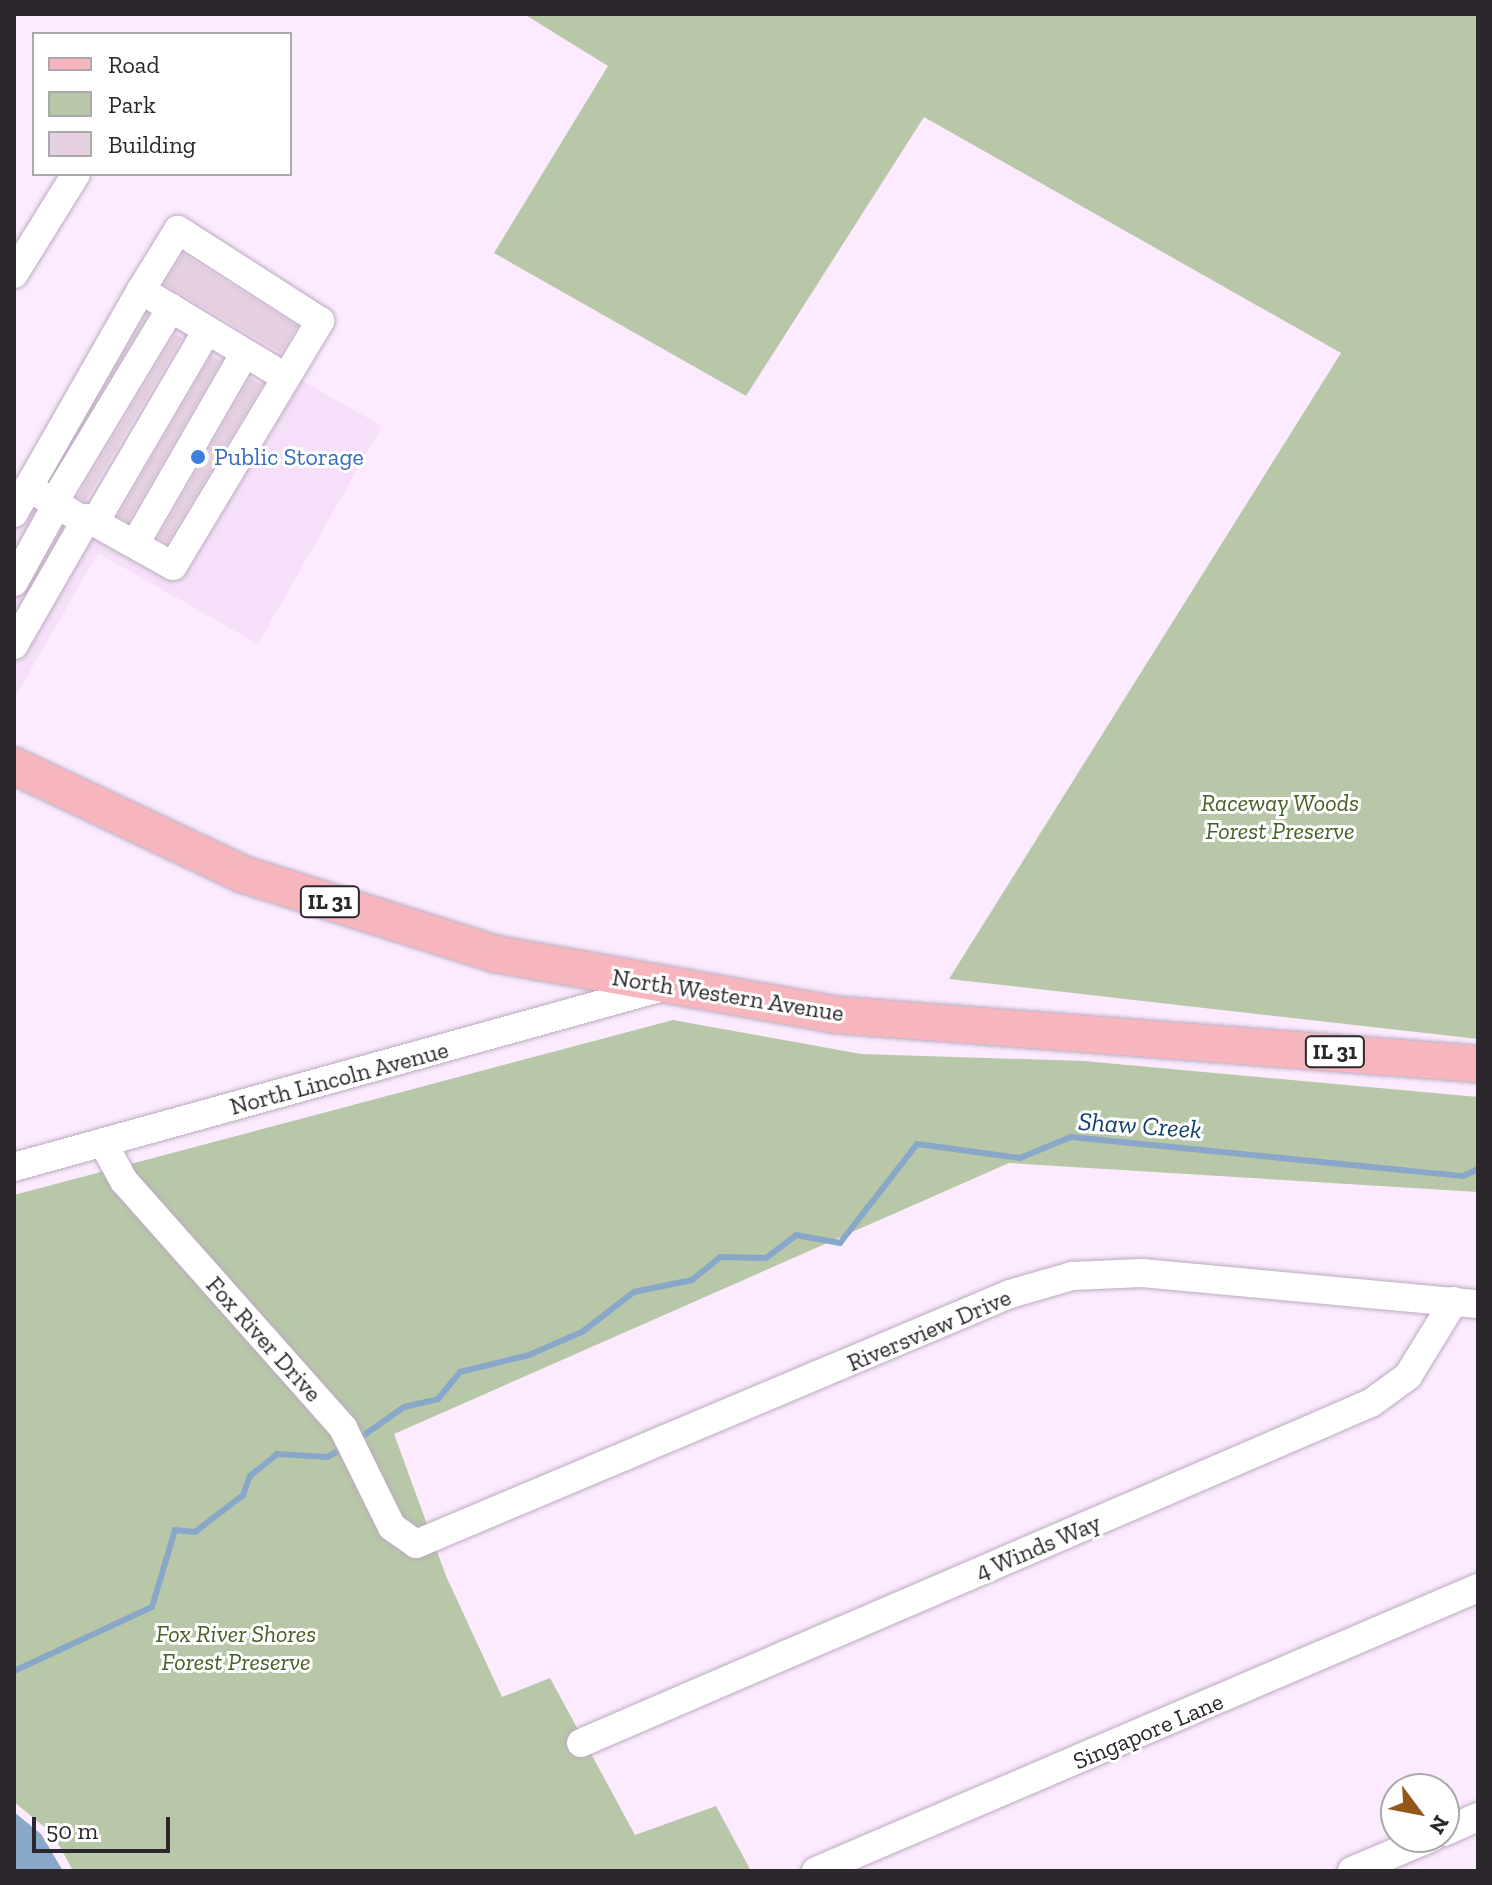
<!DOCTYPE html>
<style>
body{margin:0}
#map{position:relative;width:1492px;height:1885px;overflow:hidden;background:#fcebff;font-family:"Zilla Slab",serif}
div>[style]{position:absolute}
.built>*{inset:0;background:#f5dff9}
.green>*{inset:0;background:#b8c7a8}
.water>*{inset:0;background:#89a8c9}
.stream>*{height:6px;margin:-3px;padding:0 3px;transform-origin:3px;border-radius:3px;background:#89a8c9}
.building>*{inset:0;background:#e5d0e0}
.roads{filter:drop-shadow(0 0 2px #bbabbe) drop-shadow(0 0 2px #bbabbe)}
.minor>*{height:28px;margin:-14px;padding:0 14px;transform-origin:14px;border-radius:14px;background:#fff}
.major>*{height:36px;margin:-18px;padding:0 18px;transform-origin:18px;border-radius:18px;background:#f7b6be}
.dots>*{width:22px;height:22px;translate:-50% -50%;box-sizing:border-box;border:4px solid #fff;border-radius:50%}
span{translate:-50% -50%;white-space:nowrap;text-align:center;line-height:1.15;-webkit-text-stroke:6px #fff;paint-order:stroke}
.shield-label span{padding:2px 6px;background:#fff;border:2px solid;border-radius:6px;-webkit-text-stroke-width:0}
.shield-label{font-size:22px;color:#2c262d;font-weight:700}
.shop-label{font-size:24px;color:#366cbe}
.left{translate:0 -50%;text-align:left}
.park-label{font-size:24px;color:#476026;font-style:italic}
.street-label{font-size:24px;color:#2c262d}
.water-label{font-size:26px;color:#13416c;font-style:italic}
.frame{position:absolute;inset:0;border:16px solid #2c262d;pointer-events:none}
.legend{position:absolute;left:32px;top:32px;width:260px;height:144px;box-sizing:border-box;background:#fff;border:2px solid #aba8ab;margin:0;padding:10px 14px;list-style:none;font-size:24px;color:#2c262d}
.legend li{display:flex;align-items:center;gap:16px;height:40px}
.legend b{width:40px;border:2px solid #aba8ab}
.north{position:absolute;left:1380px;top:1773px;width:80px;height:80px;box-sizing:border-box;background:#fff;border:2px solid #aba8ab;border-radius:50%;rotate:122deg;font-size:22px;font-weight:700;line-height:32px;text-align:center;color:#2c262d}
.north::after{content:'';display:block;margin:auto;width:28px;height:36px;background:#94571a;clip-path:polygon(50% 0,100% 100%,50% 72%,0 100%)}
.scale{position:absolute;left:32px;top:1817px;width:138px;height:36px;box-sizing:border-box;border:4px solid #2c262d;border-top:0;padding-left:10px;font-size:24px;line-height:28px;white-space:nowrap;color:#2c262d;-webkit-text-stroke:6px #fff;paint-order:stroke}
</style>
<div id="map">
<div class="built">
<i style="clip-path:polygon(175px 214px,335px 312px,297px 378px,382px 426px,258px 644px,98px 553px,14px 699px,14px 487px)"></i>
</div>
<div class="green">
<i style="clip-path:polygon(524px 14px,1478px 14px,1478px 1039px,949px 979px,1341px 353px,924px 117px,746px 396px,494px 253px,608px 66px)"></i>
<i style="clip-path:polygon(673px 1020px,861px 1054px,1084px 1061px,1478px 1097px,1478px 1192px,1009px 1163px,394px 1434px,446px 1576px,502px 1697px,550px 1678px,635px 1835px,716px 1806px,751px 1871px,73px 1871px,53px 1834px,14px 1802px,14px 1195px)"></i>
</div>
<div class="water">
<i style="clip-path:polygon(14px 1812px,41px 1834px,63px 1871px,14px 1871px)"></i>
</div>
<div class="stream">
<i style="left:357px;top:1440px;width:57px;rotate:-35.1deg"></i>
<i style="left:404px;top:1407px;width:35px;rotate:-13deg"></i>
<i style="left:438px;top:1399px;width:35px;rotate:-51deg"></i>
<i style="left:460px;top:1372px;width:71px;rotate:-13.8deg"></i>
<i style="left:529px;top:1355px;width:58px;rotate:-23.5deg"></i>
<i style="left:582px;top:1332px;width:66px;rotate:-37.6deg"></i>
<i style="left:634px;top:1292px;width:59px;rotate:-11.7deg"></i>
<i style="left:692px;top:1280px;width:36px;rotate:-39deg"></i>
<i style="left:720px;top:1257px;width:46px;rotate:1.2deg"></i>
<i style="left:766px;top:1258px;width:38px;rotate:-37deg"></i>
<i style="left:796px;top:1235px;width:45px;rotate:10.3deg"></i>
<i style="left:840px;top:1243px;width:125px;rotate:-52.1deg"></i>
<i style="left:917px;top:1144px;width:104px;rotate:7.7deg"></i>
<i style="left:1020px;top:1158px;width:55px;rotate:-22.4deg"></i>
<i style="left:1071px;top:1137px;width:394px;rotate:5.7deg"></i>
<i style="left:1463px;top:1176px;width:17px;rotate:-25deg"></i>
<i style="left:14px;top:1671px;width:152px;rotate:-24.9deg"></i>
<i style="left:152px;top:1607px;width:80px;rotate:-73.4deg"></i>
<i style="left:175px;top:1530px;width:20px;rotate:6deg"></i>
<i style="left:195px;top:1532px;width:61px;rotate:-37.6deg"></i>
<i style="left:243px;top:1495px;width:20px;rotate:-70deg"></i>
<i style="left:250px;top:1476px;width:35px;rotate:-39deg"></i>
<i style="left:277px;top:1454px;width:50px;rotate:3.4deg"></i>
<i style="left:327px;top:1457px;width:19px;rotate:-28deg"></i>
</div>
<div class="building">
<i style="clip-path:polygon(183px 254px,297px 326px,281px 353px,164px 284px)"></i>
<i style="clip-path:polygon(175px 334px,182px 338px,85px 502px,77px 497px)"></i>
<i style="clip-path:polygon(211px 356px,221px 361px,128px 522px,118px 516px)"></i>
<i style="clip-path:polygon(250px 378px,262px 385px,167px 543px,158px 538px)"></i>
</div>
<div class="roads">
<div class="minor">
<i style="left:14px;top:274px;width:118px;rotate:-58.2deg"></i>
<i style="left:54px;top:502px;width:30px;rotate:-152deg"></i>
<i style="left:28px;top:488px;width:228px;rotate:-60.3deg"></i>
<i style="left:14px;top:513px;width:29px;rotate:-61deg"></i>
<i style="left:85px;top:522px;width:37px;rotate:-147deg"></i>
<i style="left:54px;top:502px;width:227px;rotate:-58.9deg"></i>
<i style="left:95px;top:522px;width:222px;rotate:-59.7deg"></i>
<i style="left:135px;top:544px;width:220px;rotate:-60.1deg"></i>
<i style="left:14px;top:582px;width:89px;rotate:-61.1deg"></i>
<i style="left:14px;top:645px;width:146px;rotate:-60.1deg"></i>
<i style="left:87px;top:518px;width:98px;rotate:29.2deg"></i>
<i style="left:173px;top:566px;width:286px;rotate:-59deg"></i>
<i style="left:320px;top:321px;width:169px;rotate:-147.3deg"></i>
<i style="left:178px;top:230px;width:70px;rotate:121.7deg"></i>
<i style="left:141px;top:290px;width:165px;rotate:31.1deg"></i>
<i style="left:103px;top:1143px;width:43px;rotate:61.1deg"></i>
<i style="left:124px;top:1181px;width:330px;rotate:48.4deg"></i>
<i style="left:343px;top:1428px;width:110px;rotate:63.7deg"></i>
<i style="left:392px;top:1527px;width:29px;rotate:35deg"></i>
<i style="left:416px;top:1544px;width:644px;rotate:-22.83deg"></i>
<i style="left:1010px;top:1294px;width:65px;rotate:-16.2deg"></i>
<i style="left:1072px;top:1276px;width:70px;rotate:-2.5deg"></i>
<i style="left:1142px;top:1273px;width:337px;rotate:5.3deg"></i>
<i style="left:14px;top:1167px;width:673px;rotate:-15.5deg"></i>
<i style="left:581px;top:1743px;width:860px;rotate:-23.29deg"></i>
<i style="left:1371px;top:1403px;width:46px;rotate:-36.1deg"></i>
<i style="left:1408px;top:1376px;width:88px;rotate:-58.5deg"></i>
<i style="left:1444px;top:1832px;width:37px;rotate:-24deg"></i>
<i style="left:816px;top:1871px;width:720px;rotate:-23.15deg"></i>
<i style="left:1352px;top:1871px;width:87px;rotate:-23deg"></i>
</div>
<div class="major">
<i style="left:14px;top:766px;width:252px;rotate:25.3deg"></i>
<i style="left:242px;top:874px;width:265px;rotate:17.5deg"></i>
<i style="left:495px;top:954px;width:347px;rotate:10.1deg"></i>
<i style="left:837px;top:1015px;width:643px;rotate:4.37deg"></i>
</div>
</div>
<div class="dots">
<i style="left:198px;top:457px;background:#3f7fe0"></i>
</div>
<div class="shield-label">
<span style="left:330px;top:902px">IL 31</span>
<span style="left:1335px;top:1052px">IL 31</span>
</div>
<div class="shop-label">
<span class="left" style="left:214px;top:457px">Public Storage</span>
</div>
<div class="park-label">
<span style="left:1280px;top:817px">Raceway Woods<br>Forest Preserve</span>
<span style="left:236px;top:1648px">Fox River Shores<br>Forest Preserve</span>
</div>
<div class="street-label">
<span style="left:728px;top:995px;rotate:9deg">North Western Avenue</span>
<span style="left:339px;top:1078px;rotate:-15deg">North Lincoln Avenue</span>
<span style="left:929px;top:1330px;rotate:-23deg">Riversview Drive</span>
<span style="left:264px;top:1339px;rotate:48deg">Fox River Drive</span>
<span style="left:1038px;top:1547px;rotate:-23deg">4 Winds Way</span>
<span style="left:1148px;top:1731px;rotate:-23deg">Singapore Lane</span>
</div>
<div class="water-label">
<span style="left:1140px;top:1126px;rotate:4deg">Shaw Creek</span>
</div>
<div class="frame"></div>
<ul class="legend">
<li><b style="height:10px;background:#f7b6be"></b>Road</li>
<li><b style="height:22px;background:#b8c7a8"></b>Park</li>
<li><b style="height:22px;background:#e5d0e0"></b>Building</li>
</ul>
<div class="north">N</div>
<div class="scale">50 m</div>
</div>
